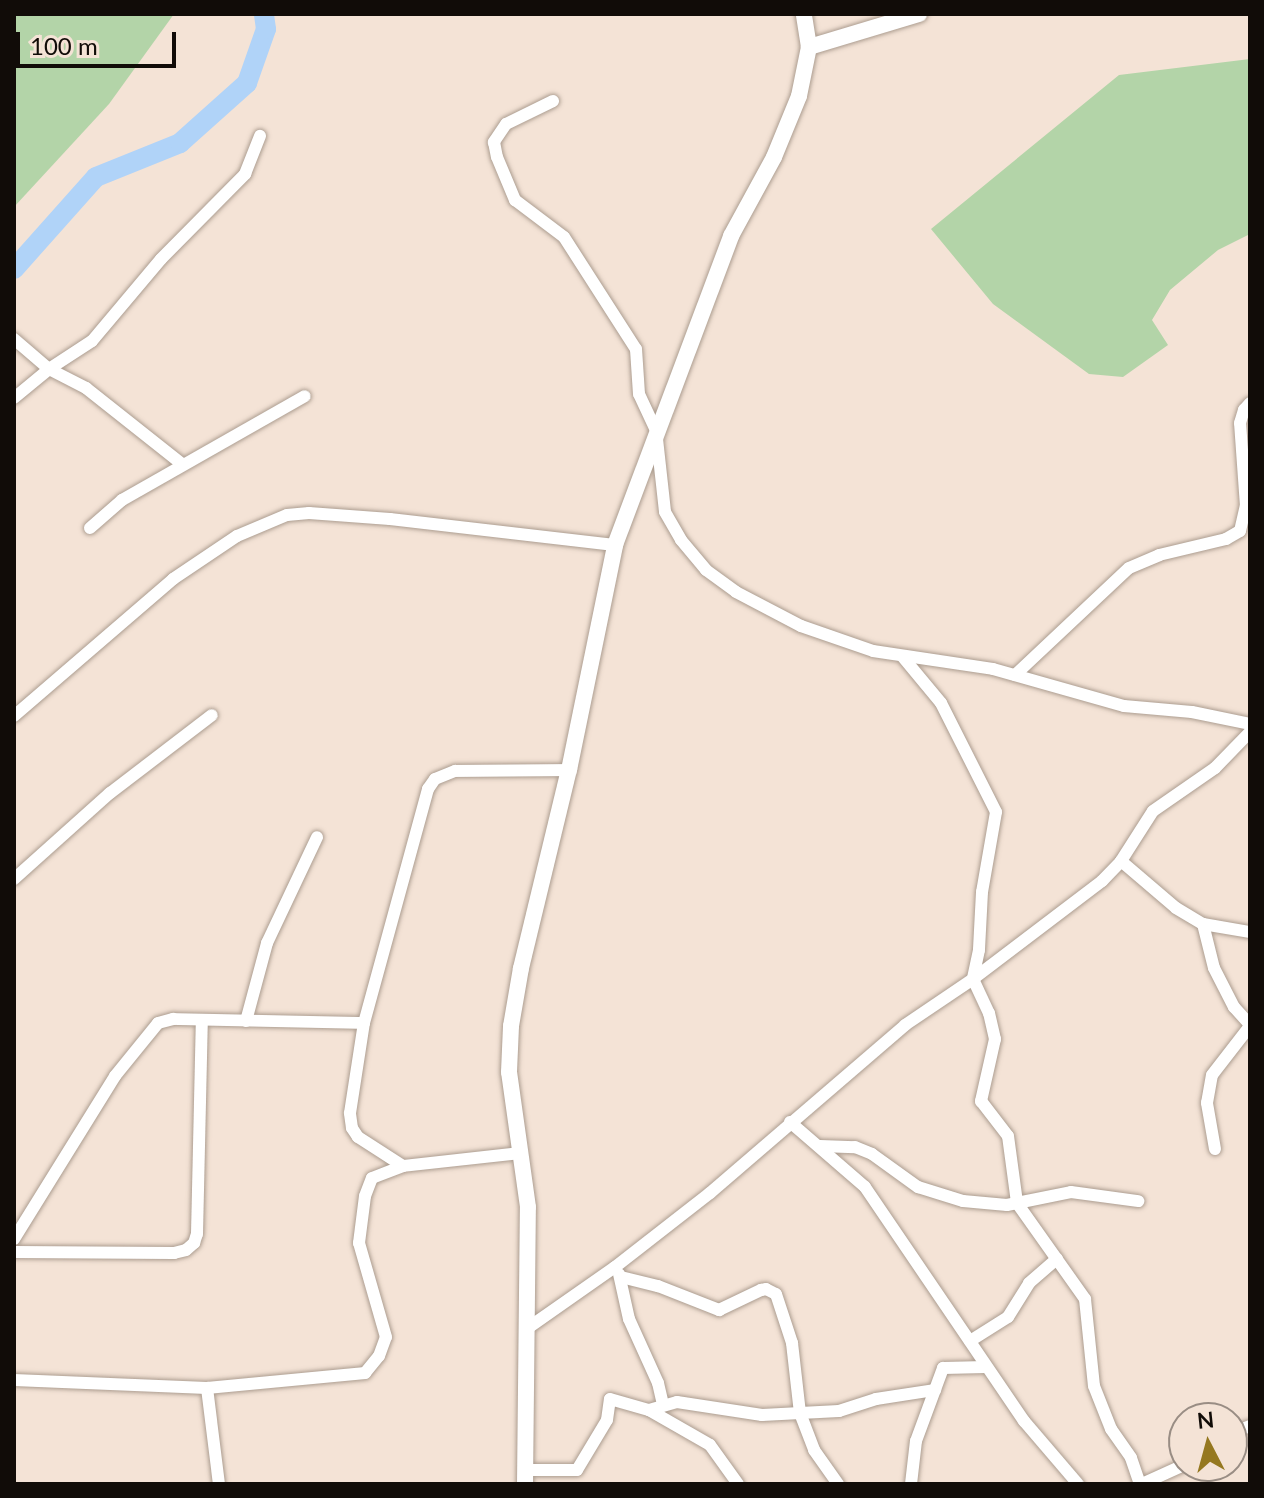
<!DOCTYPE html>
<style>
body{margin:0}
#map{position:relative;width:1264px;height:1498px;overflow:hidden;background:#f4e3d6;font-family:Lato,sans-serif}
div>[style]{position:absolute}
.green>*{inset:0;background:#b3d4a8}
.river>*{height:20px;margin:-10px;padding:0 10px;transform-origin:10px;border-radius:10px;background:#b0d3f8}
.roads{filter:drop-shadow(0 0 2px #ac9d90) drop-shadow(0 0 2px #ac9d90)}
.minor>*{height:12px;margin:-6px;padding:0 6px;transform-origin:6px;border-radius:6px;background:#fff}
.tertiary>*{height:16px;margin:-8px;padding:0 8px;transform-origin:8px;border-radius:8px;background:#fff}
span{translate:-50% -50%;white-space:nowrap;text-align:center;line-height:1.15;-webkit-text-stroke:8px #f4e3d6;paint-order:stroke}
.frame{position:absolute;inset:0;border:16px solid #110c08;pointer-events:none}
.north{position:absolute;left:1168px;top:1402px;width:80px;height:80px;box-sizing:border-box;background:#f4e3d6;border:2px solid #998d84;border-radius:50%;rotate:354deg;font-size:22px;font-weight:700;line-height:32px;text-align:center;color:#110c08}
.north::after{content:'';display:block;margin:auto;width:28px;height:36px;background:#957820;clip-path:polygon(50% 0,100% 100%,50% 72%,0 100%)}
.scale{position:absolute;left:16px;top:32px;width:160px;height:36px;box-sizing:border-box;border:4px solid #110c08;border-top:0;padding-left:10px;font-size:24px;line-height:28px;white-space:nowrap;color:#110c08;-webkit-text-stroke:6px #f4e3d6;paint-order:stroke}
</style>
<div id="map">
<div class="green">
<i style="clip-path:polygon(14px 14px,174px 14px,109px 104px,14px 207px)"></i>
<i style="clip-path:polygon(1250px 59px,1250px 234px,1218px 250px,1170px 290px,1152px 320px,1168px 345px,1123px 377px,1089px 374px,993px 304px,931px 229px,1119px 75px)"></i>
</div>
<div class="river">
<i style="left:14px;top:269px;width:123px;rotate:-48.3deg"></i>
<i style="left:96px;top:177px;width:91px;rotate:-22deg"></i>
<i style="left:180px;top:143px;width:90px;rotate:-41.8deg"></i>
<i style="left:247px;top:83px;width:57px;rotate:-70.6deg"></i>
<i style="left:266px;top:29px;width:15px;rotate:-98deg"></i>
</div>
<div class="roads">
<div class="minor">
<i style="left:553px;top:101px;width:52px;rotate:153.9deg"></i>
<i style="left:506px;top:124px;width:22px;rotate:124deg"></i>
<i style="left:494px;top:142px;width:15px;rotate:79deg"></i>
<i style="left:497px;top:157px;width:47px;rotate:67.3deg"></i>
<i style="left:515px;top:200px;width:61px;rotate:37.1deg"></i>
<i style="left:564px;top:237px;width:133px;rotate:57.3deg"></i>
<i style="left:636px;top:349px;width:45px;rotate:86.2deg"></i>
<i style="left:639px;top:394px;width:40px;rotate:65deg"></i>
<i style="left:656px;top:430px;width:82px;rotate:83.7deg"></i>
<i style="left:665px;top:512px;width:32px;rotate:60deg"></i>
<i style="left:681px;top:540px;width:39px;rotate:50deg"></i>
<i style="left:706px;top:570px;width:37px;rotate:36deg"></i>
<i style="left:736px;top:592px;width:73px;rotate:27.6deg"></i>
<i style="left:801px;top:626px;width:76px;rotate:19.1deg"></i>
<i style="left:873px;top:651px;width:121px;rotate:8.5deg"></i>
<i style="left:993px;top:669px;width:136px;rotate:15.8deg"></i>
<i style="left:1124px;top:706px;width:68px;rotate:5deg"></i>
<i style="left:1192px;top:712px;width:59px;rotate:11.7deg"></i>
<i style="left:14px;top:339px;width:46px;rotate:40.6deg"></i>
<i style="left:49px;top:369px;width:42px;rotate:27.2deg"></i>
<i style="left:86px;top:388px;width:122px;rotate:38.4deg"></i>
<i style="left:14px;top:398px;width:45px;rotate:-39.6deg"></i>
<i style="left:49px;top:369px;width:51px;rotate:-33.1deg"></i>
<i style="left:92px;top:341px;width:107px;rotate:-49.9deg"></i>
<i style="left:161px;top:259px;width:120px;rotate:-45.3deg"></i>
<i style="left:245px;top:174px;width:41px;rotate:-68.5deg"></i>
<i style="left:90px;top:528px;width:43px;rotate:-41.2deg"></i>
<i style="left:122px;top:500px;width:210px;rotate:-29.6deg"></i>
<i style="left:902px;top:656px;width:61px;rotate:50.3deg"></i>
<i style="left:941px;top:703px;width:122px;rotate:63.2deg"></i>
<i style="left:996px;top:812px;width:81px;rotate:99.9deg"></i>
<i style="left:982px;top:892px;width:58px;rotate:93deg"></i>
<i style="left:979px;top:950px;width:30px;rotate:102deg"></i>
<i style="left:973px;top:979px;width:38px;rotate:65deg"></i>
<i style="left:989px;top:1013px;width:27px;rotate:77deg"></i>
<i style="left:995px;top:1039px;width:64px;rotate:102.7deg"></i>
<i style="left:981px;top:1101px;width:44px;rotate:52.4deg"></i>
<i style="left:1008px;top:1136px;width:68px;rotate:82.3deg"></i>
<i style="left:1017px;top:1203px;width:118px;rotate:54.7deg"></i>
<i style="left:1085px;top:1299px;width:87px;rotate:84.1deg"></i>
<i style="left:1094px;top:1386px;width:46px;rotate:68.4deg"></i>
<i style="left:1111px;top:1429px;width:35px;rotate:55deg"></i>
<i style="left:1131px;top:1458px;width:28px;rotate:71deg"></i>
<i style="left:1015px;top:675px;width:156px;rotate:-43.2deg"></i>
<i style="left:1129px;top:568px;width:33px;rotate:-23deg"></i>
<i style="left:1159px;top:555px;width:69px;rotate:-13.4deg"></i>
<i style="left:1226px;top:539px;width:16px;rotate:-30deg"></i>
<i style="left:1240px;top:531px;width:26px;rotate:-77deg"></i>
<i style="left:1246px;top:506px;width:83px;rotate:-94.1deg"></i>
<i style="left:1240px;top:423px;width:14px;rotate:-73deg"></i>
<i style="left:1244px;top:410px;width:9px;rotate:-49deg"></i>
<i style="left:14px;top:716px;width:210px;rotate:-40.7deg"></i>
<i style="left:173px;top:579px;width:77px;rotate:-33.9deg"></i>
<i style="left:237px;top:536px;width:54px;rotate:-22.8deg"></i>
<i style="left:287px;top:515px;width:22px;rotate:-5deg"></i>
<i style="left:309px;top:513px;width:81px;rotate:4.2deg"></i>
<i style="left:390px;top:519px;width:226px;rotate:6.6deg"></i>
<i style="left:1121px;top:861px;width:72px;rotate:40.5deg"></i>
<i style="left:1176px;top:908px;width:31px;rotate:31deg"></i>
<i style="left:1203px;top:924px;width:48px;rotate:9.7deg"></i>
<i style="left:14px;top:879px;width:129px;rotate:-41.9deg"></i>
<i style="left:110px;top:793px;width:128px;rotate:-37.4deg"></i>
<i style="left:1203px;top:924px;width:45px;rotate:76deg"></i>
<i style="left:1214px;top:968px;width:44px;rotate:62.9deg"></i>
<i style="left:1234px;top:1007px;width:24px;rotate:48deg"></i>
<i style="left:246px;top:1021px;width:81px;rotate:-74.9deg"></i>
<i style="left:267px;top:943px;width:117px;rotate:-64.7deg"></i>
<i style="left:790px;top:1122px;width:99px;rotate:40.9deg"></i>
<i style="left:865px;top:1187px;width:283px;rotate:55.8deg"></i>
<i style="left:1024px;top:1421px;width:83px;rotate:49.4deg"></i>
<i style="left:820px;top:1146px;width:35px;rotate:2deg"></i>
<i style="left:855px;top:1147px;width:18px;rotate:22deg"></i>
<i style="left:872px;top:1154px;width:57px;rotate:35.7deg"></i>
<i style="left:918px;top:1187px;width:47px;rotate:17.3deg"></i>
<i style="left:963px;top:1201px;width:44px;rotate:5.2deg"></i>
<i style="left:1007px;top:1205px;width:65px;rotate:-11.5deg"></i>
<i style="left:1071px;top:1192px;width:68px;rotate:7.7deg"></i>
<i style="left:1215px;top:1149px;width:47px;rotate:-99.9deg"></i>
<i style="left:1207px;top:1103px;width:28px;rotate:-80deg"></i>
<i style="left:1212px;top:1075px;width:62px;rotate:-52.2deg"></i>
<i style="left:403px;top:1166px;width:54px;rotate:-147.2deg"></i>
<i style="left:358px;top:1137px;width:11px;rotate:-124deg"></i>
<i style="left:352px;top:1128px;width:15px;rotate:-98deg"></i>
<i style="left:350px;top:1113px;width:91px;rotate:-81.2deg"></i>
<i style="left:364px;top:1023px;width:243px;rotate:-74.7deg"></i>
<i style="left:428px;top:789px;width:12px;rotate:-55deg"></i>
<i style="left:435px;top:779px;width:22px;rotate:-22deg"></i>
<i style="left:455px;top:771px;width:114px;rotate:-0.5deg"></i>
<i style="left:14px;top:1239px;width:192px;rotate:-58.2deg"></i>
<i style="left:115px;top:1076px;width:68px;rotate:-50.9deg"></i>
<i style="left:158px;top:1023px;width:16px;rotate:-15deg"></i>
<i style="left:173px;top:1019px;width:191px;rotate:1.2deg"></i>
<i style="left:14px;top:1252px;width:160px;rotate:0.4deg"></i>
<i style="left:174px;top:1253px;width:12px;rotate:-14deg"></i>
<i style="left:186px;top:1250px;width:11px;rotate:-41deg"></i>
<i style="left:194px;top:1243px;width:9px;rotate:-72deg"></i>
<i style="left:197px;top:1234px;width:214px;rotate:-88.7deg"></i>
<i style="left:619px;top:1274px;width:46px;rotate:77.5deg"></i>
<i style="left:629px;top:1319px;width:70px;rotate:65.6deg"></i>
<i style="left:658px;top:1383px;width:23px;rotate:77deg"></i>
<i style="left:621px;top:1277px;width:38px;rotate:14deg"></i>
<i style="left:658px;top:1286px;width:66px;rotate:21.5deg"></i>
<i style="left:719px;top:1310px;width:47px;rotate:-25.5deg"></i>
<i style="left:761px;top:1290px;width:5px;rotate:-11deg"></i>
<i style="left:766px;top:1289px;width:11px;rotate:27deg"></i>
<i style="left:776px;top:1294px;width:52px;rotate:71.9deg"></i>
<i style="left:792px;top:1343px;width:70px;rotate:83.5deg"></i>
<i style="left:800px;top:1413px;width:40px;rotate:69deg"></i>
<i style="left:814px;top:1450px;width:42px;rotate:54.8deg"></i>
<i style="left:525px;top:1330px;width:110px;rotate:-35deg"></i>
<i style="left:615px;top:1267px;width:120px;rotate:-37.9deg"></i>
<i style="left:710px;top:1193px;width:257px;rotate:-40.7deg"></i>
<i style="left:905px;top:1025px;width:82px;rotate:-34.1deg"></i>
<i style="left:973px;top:979px;width:162px;rotate:-37.2deg"></i>
<i style="left:1102px;top:881px;width:28px;rotate:-46deg"></i>
<i style="left:1121px;top:861px;width:59px;rotate:-57.4deg"></i>
<i style="left:1153px;top:811px;width:75px;rotate:-34.7deg"></i>
<i style="left:1215px;top:768px;width:50px;rotate:-45.8deg"></i>
<i style="left:970px;top:1341px;width:45px;rotate:-32.3deg"></i>
<i style="left:1008px;top:1317px;width:40px;rotate:-58deg"></i>
<i style="left:1029px;top:1283px;width:37px;rotate:-41deg"></i>
<i style="left:14px;top:1380px;width:193px;rotate:2.4deg"></i>
<i style="left:207px;top:1388px;width:159px;rotate:-5.4deg"></i>
<i style="left:365px;top:1373px;width:22px;rotate:-51deg"></i>
<i style="left:379px;top:1356px;width:20px;rotate:-70deg"></i>
<i style="left:386px;top:1337px;width:98px;rotate:-106deg"></i>
<i style="left:359px;top:1243px;width:47px;rotate:-82.7deg"></i>
<i style="left:365px;top:1196px;width:19px;rotate:-69deg"></i>
<i style="left:372px;top:1178px;width:33px;rotate:-21deg"></i>
<i style="left:403px;top:1166px;width:119px;rotate:-6.3deg"></i>
<i style="left:207px;top:1388px;width:97px;rotate:82.9deg"></i>
<i style="left:649px;top:1410px;width:70px;rotate:29.8deg"></i>
<i style="left:710px;top:1445px;width:48px;rotate:54.3deg"></i>
<i style="left:1232px;top:1433px;width:19px;rotate:-21deg"></i>
<i style="left:526px;top:1470px;width:51px"></i>
<i style="left:577px;top:1470px;width:58px;rotate:-59deg"></i>
<i style="left:607px;top:1420px;width:21px;rotate:-82deg"></i>
<i style="left:610px;top:1399px;width:41px;rotate:15.8deg"></i>
<i style="left:649px;top:1410px;width:29px;rotate:-16deg"></i>
<i style="left:677px;top:1402px;width:86px;rotate:8.7deg"></i>
<i style="left:762px;top:1415px;width:77px;rotate:-3deg"></i>
<i style="left:839px;top:1411px;width:39px;rotate:-18deg"></i>
<i style="left:876px;top:1399px;width:60px;rotate:-8.7deg"></i>
<i style="left:911px;top:1484px;width:43px;rotate:-83.4deg"></i>
<i style="left:916px;top:1441px;width:78px;rotate:-69.7deg"></i>
<i style="left:943px;top:1368px;width:43px;rotate:-1.3deg"></i>
<i style="left:1142px;top:1484px;width:46px;rotate:-24.3deg"></i>
</div>
<div class="tertiary">
<i style="left:809px;top:47px;width:115px;rotate:-16.7deg"></i>
<i style="left:525px;top:1484px;width:277px;rotate:-89.4deg"></i>
<i style="left:528px;top:1207px;width:136px;rotate:-98deg"></i>
<i style="left:509px;top:1072px;width:46px;rotate:-87.5deg"></i>
<i style="left:511px;top:1026px;width:59px;rotate:-80.2deg"></i>
<i style="left:521px;top:968px;width:204px;rotate:-76.4deg"></i>
<i style="left:569px;top:770px;width:230px;rotate:-78.4deg"></i>
<i style="left:615px;top:545px;width:330px;rotate:-69.4deg"></i>
<i style="left:731px;top:236px;width:90px;rotate:-61.4deg"></i>
<i style="left:774px;top:157px;width:66px;rotate:-67.7deg"></i>
<i style="left:799px;top:96px;width:50px;rotate:-78.5deg"></i>
<i style="left:809px;top:47px;width:33px;rotate:-99deg"></i>
</div>
</div>
<div class="frame"></div>
<div class="north">N</div>
<div class="scale">100 m</div>
</div>
